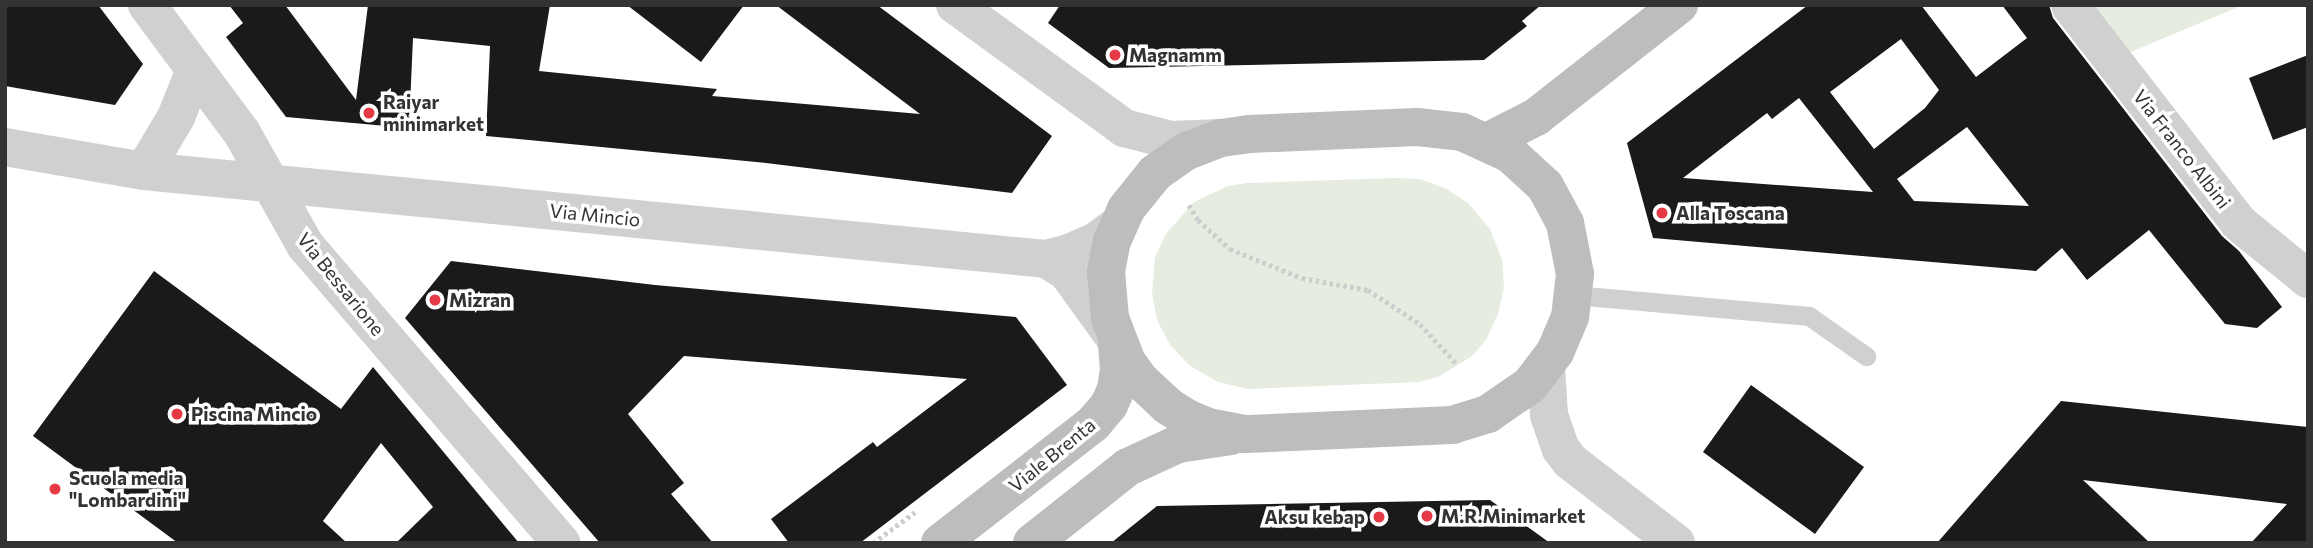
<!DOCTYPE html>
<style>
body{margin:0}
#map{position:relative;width:2313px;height:548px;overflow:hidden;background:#fff;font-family:Commissioner,sans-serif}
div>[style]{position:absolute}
.green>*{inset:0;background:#e6ecdf}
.building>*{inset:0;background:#1a1a1a}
.path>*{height:4.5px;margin-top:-2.25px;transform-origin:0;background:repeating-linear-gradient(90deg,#cdcdcd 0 3.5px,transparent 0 7px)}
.lane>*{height:19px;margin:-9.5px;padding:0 9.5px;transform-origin:9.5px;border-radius:9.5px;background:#d0d0d0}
.street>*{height:38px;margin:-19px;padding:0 19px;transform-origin:19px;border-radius:19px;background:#d0d0d0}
.secondary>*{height:38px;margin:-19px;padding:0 19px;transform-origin:19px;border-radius:19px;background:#bdbdbd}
.dots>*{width:19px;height:19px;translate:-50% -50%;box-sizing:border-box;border:4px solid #fff;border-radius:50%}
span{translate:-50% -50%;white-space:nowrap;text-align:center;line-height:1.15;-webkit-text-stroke:7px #fff;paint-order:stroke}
.poi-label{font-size:19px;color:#333;font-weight:700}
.left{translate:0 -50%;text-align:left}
.right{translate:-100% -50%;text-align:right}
.street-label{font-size:19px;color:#333}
.frame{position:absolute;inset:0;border:7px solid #333;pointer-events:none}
</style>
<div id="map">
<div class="green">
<i style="clip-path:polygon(2089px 5px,2243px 5px,2126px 54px)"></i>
<i style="clip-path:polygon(1394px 178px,1419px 179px,1445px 188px,1468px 203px,1490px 229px,1502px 260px,1504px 287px,1498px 314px,1486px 340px,1472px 356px,1438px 377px,1419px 382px,1248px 389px,1218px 382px,1190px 366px,1170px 345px,1157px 320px,1152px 293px,1155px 258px,1165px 235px,1194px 202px,1228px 186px,1247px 183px)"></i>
</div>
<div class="building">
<i style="clip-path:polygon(5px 5px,98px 5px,143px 64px,115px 105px,5px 86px)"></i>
<i style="clip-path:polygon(229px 5px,285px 5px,356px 100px,368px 5px,550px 5px,539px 71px,717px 89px,712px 96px,920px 114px,776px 5px,877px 5px,1052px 136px,1012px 193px,766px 163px,486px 136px,490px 46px,413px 38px,409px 128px,286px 117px,226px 37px,243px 23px)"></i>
<i style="clip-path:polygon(627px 5px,744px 5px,701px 62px)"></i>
<i style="clip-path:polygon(1060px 5px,1541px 5px,1522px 21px,1527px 26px,1484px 60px,1109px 68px,1048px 23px)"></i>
<i style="clip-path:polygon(evenodd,1808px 5px,1921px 5px,1976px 77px,2027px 38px,2002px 5px,2049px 5px,2053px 18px,2222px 236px,2239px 251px,2282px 307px,2257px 328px,2225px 324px,2149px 230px,2087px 280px,2062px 248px,2036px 271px,1653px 238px,1627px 143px,1808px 5px,1901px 39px,1939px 90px,1925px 108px,1874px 149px,1830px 92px,1901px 39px,1808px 5px,1799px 98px,1873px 192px,1683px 178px,1767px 113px,1772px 119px,1799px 98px,1808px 5px,1967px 127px,2029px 206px,1914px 201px,1897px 179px,1967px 127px)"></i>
<i style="clip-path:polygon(2308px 55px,2308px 127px,2273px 140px,2249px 78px)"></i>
<i style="clip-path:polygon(451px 261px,655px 285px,1016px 317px,1067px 385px,860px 543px,789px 543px,771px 519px,873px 442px,877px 447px,967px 379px,684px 356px,628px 414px,684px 483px,671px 494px,713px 543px,600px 543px,405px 318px)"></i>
<i style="clip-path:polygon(154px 271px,341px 409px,373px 367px,519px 543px,396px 543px,433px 507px,381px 443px,323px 521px,347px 543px,178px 543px,33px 436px)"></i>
<i style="clip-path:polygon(1751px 385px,1864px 467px,1815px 534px,1703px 452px)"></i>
<i style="clip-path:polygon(2061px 401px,2308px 427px,2308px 543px,2251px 543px,2287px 504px,2083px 480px,2150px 543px,1937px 543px)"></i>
<i style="clip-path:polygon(1490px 500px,1550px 543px,1111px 543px,1157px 506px)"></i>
</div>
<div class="path">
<i style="left:1189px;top:205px;width:17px;rotate:59deg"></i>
<i style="left:1198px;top:220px;width:43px;rotate:42.2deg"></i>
<i style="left:1230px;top:249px;width:78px;rotate:21.9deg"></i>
<i style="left:1302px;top:278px;width:67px;rotate:10.3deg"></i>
<i style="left:1368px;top:290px;width:62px;rotate:33.2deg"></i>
<i style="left:1420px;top:324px;width:53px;rotate:47.3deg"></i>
<i style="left:873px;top:543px;width:52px;rotate:-36.4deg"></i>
</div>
<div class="lane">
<i style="left:1574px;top:295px;width:236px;rotate:5.1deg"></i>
<i style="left:1809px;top:316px;width:70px;rotate:35.1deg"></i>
</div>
<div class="street">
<i style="left:147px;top:5px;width:159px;rotate:53.4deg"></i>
<i style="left:242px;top:133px;width:129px;rotate:60.6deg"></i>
<i style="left:305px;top:245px;width:393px;rotate:49.3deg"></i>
<i style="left:955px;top:5px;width:209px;rotate:36deg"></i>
<i style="left:1124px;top:128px;width:49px;rotate:14.3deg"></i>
<i style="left:1171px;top:140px;width:48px;rotate:-2.4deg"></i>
<i style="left:2070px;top:5px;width:276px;rotate:52.2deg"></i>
<i style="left:2239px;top:223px;width:89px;rotate:39.1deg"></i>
<i style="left:5px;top:147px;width:141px;rotate:9.8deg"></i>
<i style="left:144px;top:171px;width:906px;rotate:5.57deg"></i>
<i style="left:144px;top:171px;width:63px;rotate:-59.3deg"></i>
<i style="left:176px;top:117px;width:51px;rotate:-68deg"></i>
<i style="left:1117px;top:341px;width:85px;rotate:-125.9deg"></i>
<i style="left:1067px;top:272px;width:25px;rotate:-148deg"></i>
<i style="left:1046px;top:259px;width:24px;rotate:-15deg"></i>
<i style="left:1069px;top:253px;width:30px;rotate:-24deg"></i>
<i style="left:1096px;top:241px;width:26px;rotate:-36deg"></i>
<i style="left:1546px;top:367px;width:48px;rotate:86.4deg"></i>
<i style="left:1549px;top:415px;width:36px;rotate:71deg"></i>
<i style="left:1561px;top:449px;width:15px;rotate:53deg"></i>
<i style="left:1570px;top:461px;width:134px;rotate:37.7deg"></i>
</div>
<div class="secondary">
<i style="left:1417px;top:127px;width:45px;rotate:6.3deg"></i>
<i style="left:1462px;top:132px;width:53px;rotate:24.6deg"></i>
<i style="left:1510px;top:154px;width:47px;rotate:42.4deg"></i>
<i style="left:1545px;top:186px;width:42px;rotate:61.6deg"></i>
<i style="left:1565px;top:223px;width:52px;rotate:78.9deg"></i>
<i style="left:1575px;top:274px;width:43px;rotate:96.6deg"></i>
<i style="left:1570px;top:317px;width:38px;rotate:113deg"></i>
<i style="left:1555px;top:352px;width:41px;rotate:127.1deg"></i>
<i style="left:1530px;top:385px;width:51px;rotate:145.4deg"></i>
<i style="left:1488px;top:414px;width:37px;rotate:163deg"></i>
<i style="left:1453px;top:425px;width:209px;rotate:177.5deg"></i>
<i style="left:1244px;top:434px;width:37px;rotate:-169deg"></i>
<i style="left:1208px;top:427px;width:23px;rotate:-157deg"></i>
<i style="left:1187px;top:418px;width:22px;rotate:-148deg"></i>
<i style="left:1168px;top:406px;width:38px;rotate:-137deg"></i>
<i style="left:1140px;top:380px;width:22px;rotate:-126deg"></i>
<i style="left:1127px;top:362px;width:47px;rotate:-111.1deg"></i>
<i style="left:1110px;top:318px;width:47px;rotate:-94.9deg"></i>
<i style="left:1106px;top:271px;width:31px;rotate:-79deg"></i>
<i style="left:1112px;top:241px;width:35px;rotate:-66deg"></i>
<i style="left:1126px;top:209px;width:46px;rotate:-51.1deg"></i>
<i style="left:1155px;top:173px;width:39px;rotate:-35deg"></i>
<i style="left:1187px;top:151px;width:36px;rotate:-21deg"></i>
<i style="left:1221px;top:138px;width:28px;rotate:-8deg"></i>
<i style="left:1249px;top:134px;width:168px;rotate:-2.4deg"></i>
<i style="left:1489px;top:141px;width:53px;rotate:-27.1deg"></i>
<i style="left:1536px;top:117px;width:182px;rotate:-38.1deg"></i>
<i style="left:940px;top:543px;width:194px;rotate:-37.9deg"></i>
<i style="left:1093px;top:424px;width:25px;rotate:-50deg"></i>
<i style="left:1109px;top:405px;width:17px;rotate:-66deg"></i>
<i style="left:1116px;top:389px;width:18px;rotate:-81deg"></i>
<i style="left:1119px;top:371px;width:30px;rotate:-94deg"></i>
<i style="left:1032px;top:543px;width:122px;rotate:-38.4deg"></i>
<i style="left:1128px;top:467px;width:55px;rotate:-24.7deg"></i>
<i style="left:1178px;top:444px;width:54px;rotate:-8.6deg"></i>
</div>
<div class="dots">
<i style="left:1115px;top:55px;background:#e63946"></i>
<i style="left:369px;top:113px;background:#e63946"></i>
<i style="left:1662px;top:213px;background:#e63946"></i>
<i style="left:435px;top:300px;background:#e63946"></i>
<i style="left:177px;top:414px;background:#e63946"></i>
<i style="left:55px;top:489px;background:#e63946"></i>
<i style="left:1427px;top:516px;background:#e63946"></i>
<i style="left:1379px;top:517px;background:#e63946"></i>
</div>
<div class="poi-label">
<span class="left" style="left:1129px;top:55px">Magnamm</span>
<span class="left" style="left:383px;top:113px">Raiyar<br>minimarket</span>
<span class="left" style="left:1676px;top:213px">Alla Toscana</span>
<span class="left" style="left:449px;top:300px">Mizran</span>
<span class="left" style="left:191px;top:414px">Piscina Mincio</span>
<span class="left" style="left:69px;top:489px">Scuola media<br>"Lombardini"</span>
<span class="left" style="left:1441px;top:516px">M.R.Minimarket</span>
<span class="right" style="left:1365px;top:517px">Aksu kebap</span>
</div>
<div class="street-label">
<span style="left:2182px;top:149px;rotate:52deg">Via Franco Albini</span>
<span style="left:595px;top:215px;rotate:6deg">Via Mincio</span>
<span style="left:341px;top:284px;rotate:51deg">Via Bessarione</span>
<span style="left:1052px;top:455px;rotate:-39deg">Viale Brenta</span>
</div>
<div class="frame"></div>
</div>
